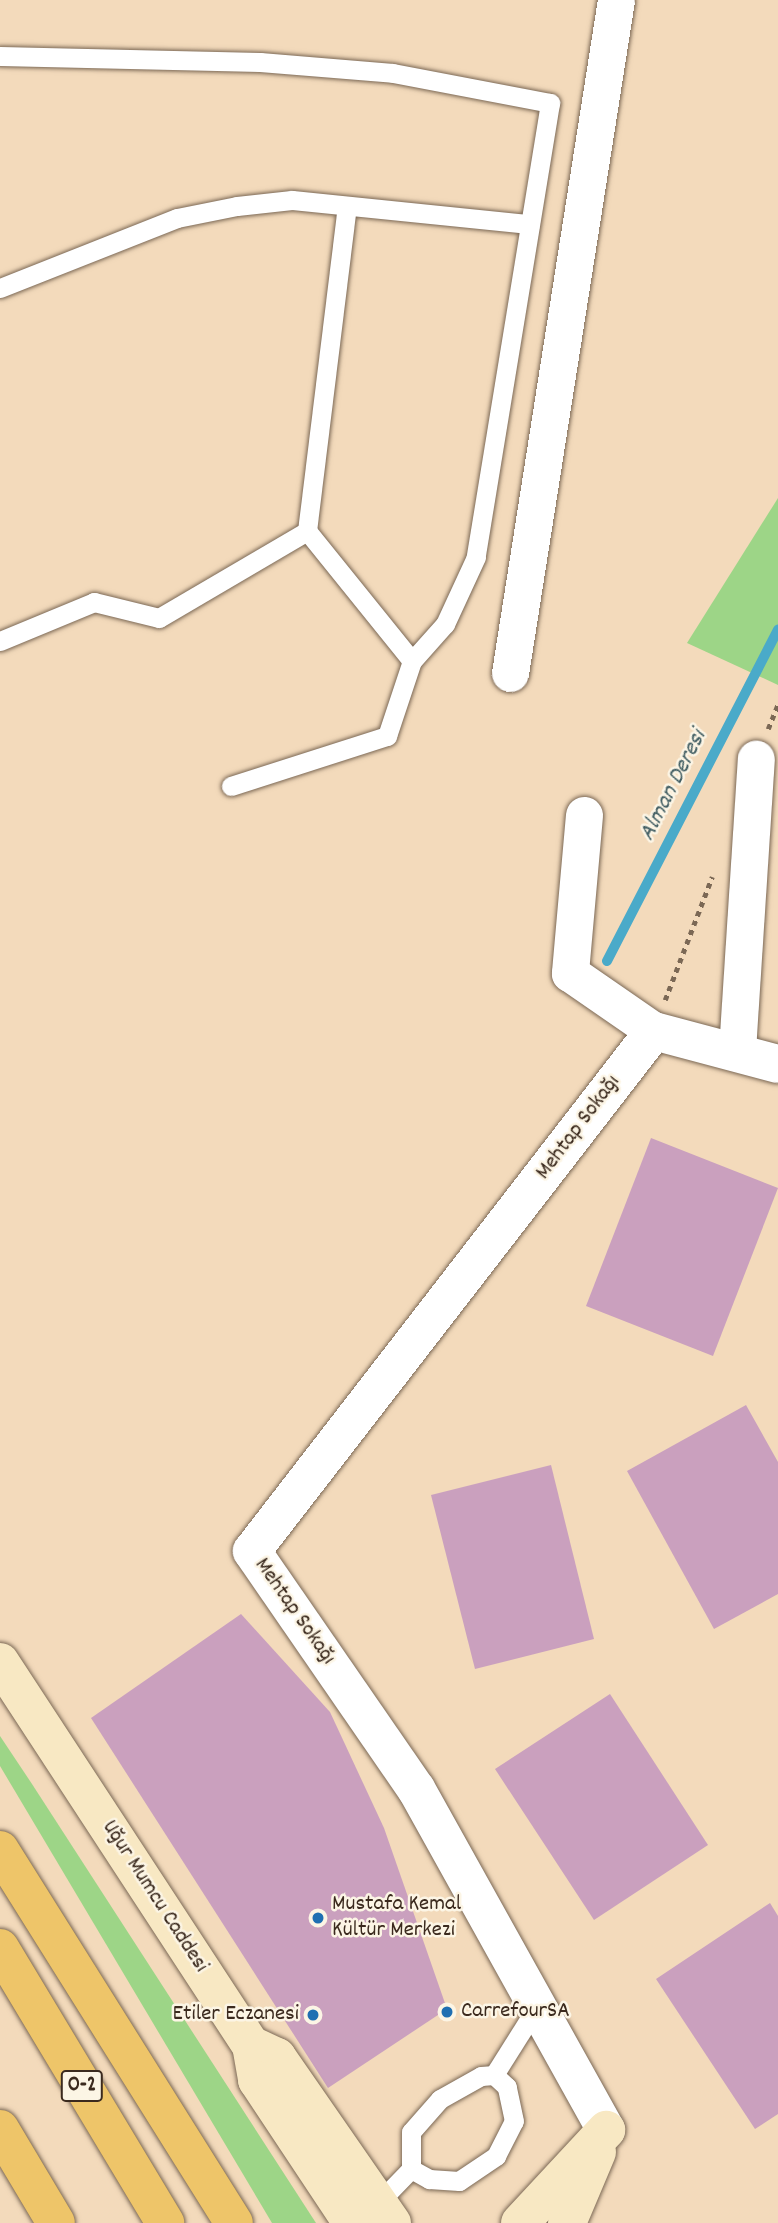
<!DOCTYPE html>
<meta charset="utf-8">
<style>
body{margin:0}
#map{position:relative;width:778px;height:2223px;overflow:hidden;background:#f3dabb;font-family:Dekko,sans-serif}
div>[style]{position:absolute}
.green>*{inset:0;background:#9dd587}
.stream>*{height:10px;margin:-5px;padding:0 5px;transform-origin:5px;border-radius:5px;background:#4aaac9}
.building>*{inset:0;background:#caa0be}
.path>*{height:4.5px;margin-top:-2.25px;transform-origin:0;background:repeating-linear-gradient(90deg,#7b6855 0 5px,transparent 0 10px)}
.roads{filter:drop-shadow(0 0 2px #7b6855) drop-shadow(0 0 2px #7b6855)}
.service>*{height:19px;margin:-9.5px;padding:0 9.5px;transform-origin:9.5px;border-radius:9.5px;background:#fff}
.minor>*{height:37px;margin:-18.5px;padding:0 18.5px;transform-origin:18.5px;border-radius:18.5px;background:#fff}
.tertiary>*{height:38px;margin:-19px;padding:0 19px;transform-origin:19px;border-radius:19px;background:#fff}
.secondary>*{height:38px;margin:-19px;padding:0 19px;transform-origin:19px;border-radius:19px;background:#f8e8c3}
.motorway>*{height:38px;margin:-19px;padding:0 19px;transform-origin:19px;border-radius:19px;background:#eec569}
.dots>*{width:19px;height:19px;translate:-50% -50%;box-sizing:border-box;border:4px solid #fcf5e5;border-radius:50%}
span{translate:-50% -50%;white-space:nowrap;text-align:center;line-height:1.15;-webkit-text-stroke:5px #fcf5e5;paint-order:stroke}
.shield-label span{padding:2px 5px;background:#fcf5e5;border:2px solid;border-radius:5px;-webkit-text-stroke-width:0}
.shield-label{font-size:21px;color:#3b2a1e;font-weight:700}
.street-label{font-size:23px;color:#3b2a1e}
.poi-label{font-size:23px;color:#3b2a1e}
.left{translate:0 -50%;text-align:left}
.right{translate:-100% -50%;text-align:right}
.water-label{font-size:24px;color:#415d62;font-style:italic}
</style>
<div id="map">
<div class="green">
<i style="clip-path:polygon(778px 498px,778px 685px,687px 643px)"></i>
<i style="clip-path:polygon(0 1736px,32px 1784px,316px 2223px,272px 2223px,0 1766px)"></i>
</div>
<div class="stream">
<i style="left:607px;top:961px;width:373px;rotate:-62.7deg"></i>
</div>
<div class="building">
<i style="clip-path:polygon(651px 1138px,778px 1188px,713px 1356px,586px 1306px)"></i>
<i style="clip-path:polygon(746px 1405px,778px 1462px,778px 1594px,714px 1629px,627px 1471px)"></i>
<i style="clip-path:polygon(551px 1465px,594px 1639px,475px 1669px,431px 1495px)"></i>
<i style="clip-path:polygon(241px 1614px,330px 1712px,384px 1828px,447px 2009px,328px 2088px,91px 1718px)"></i>
<i style="clip-path:polygon(610px 1694px,708px 1845px,594px 1920px,495px 1769px)"></i>
<i style="clip-path:polygon(770px 1903px,778px 1916px,778px 2114px,755px 2129px,656px 1979px)"></i>
</div>
<div class="path">
<i style="left:768px;top:729px;width:27px;rotate:-68deg"></i>
<i style="left:665px;top:1000px;width:132px;rotate:-69.1deg"></i>
</div>
<div class="roads">
<div class="service">
<i style="left:0;top:56px;width:260px;rotate:1.3deg"></i>
<i style="left:260px;top:62px;width:133px;rotate:4.7deg"></i>
<i style="left:393px;top:73px;width:160px;rotate:10.8deg"></i>
<i style="left:550px;top:103px;width:460px;rotate:99.3deg"></i>
<i style="left:476px;top:557px;width:74px;rotate:114.8deg"></i>
<i style="left:445px;top:624px;width:50px;rotate:131.7deg"></i>
<i style="left:0;top:288px;width:190px;rotate:-21.6deg"></i>
<i style="left:177px;top:218px;width:61px;rotate:-11.3deg"></i>
<i style="left:237px;top:206px;width:55px;rotate:-6.2deg"></i>
<i style="left:292px;top:200px;width:239px;rotate:5.8deg"></i>
<i style="left:0;top:641px;width:102px;rotate:-22.5deg"></i>
<i style="left:94px;top:602px;width:67px;rotate:13.8deg"></i>
<i style="left:159px;top:618px;width:172px;rotate:-30.4deg"></i>
<i style="left:307px;top:531px;width:327px;rotate:-83deg"></i>
<i style="left:231px;top:786px;width:164px;rotate:-17.8deg"></i>
<i style="left:387px;top:736px;width:79px;rotate:-71.6deg"></i>
<i style="left:412px;top:661px;width:167px;rotate:-128.9deg"></i>
<i style="left:494px;top:2075px;width:83px;rotate:-57.8deg"></i>
<i style="left:378px;top:2203px;width:47px;rotate:-45.9deg"></i>
<i style="left:411px;top:2169px;width:21px;rotate:29deg"></i>
<i style="left:429px;top:2179px;width:30px;rotate:4deg"></i>
<i style="left:459px;top:2181px;width:45px;rotate:-34deg"></i>
<i style="left:496px;top:2156px;width:39px;rotate:-63deg"></i>
<i style="left:514px;top:2121px;width:35px;rotate:-102deg"></i>
<i style="left:507px;top:2087px;width:18px;rotate:-137deg"></i>
<i style="left:494px;top:2075px;width:13px;rotate:176deg"></i>
<i style="left:481px;top:2076px;width:47px;rotate:150.7deg"></i>
<i style="left:440px;top:2099px;width:44px;rotate:131.3deg"></i>
<i style="left:411px;top:2132px;width:37px;rotate:90deg"></i>
</div>
<div class="minor">
<i style="left:510px;top:673px;width:681px;rotate:-81.05deg"></i>
<i style="left:584px;top:815px;width:159px;rotate:95.1deg"></i>
<i style="left:570px;top:973px;width:102px;rotate:34.6deg"></i>
<i style="left:737px;top:1050px;width:292px;rotate:-86.3deg"></i>
</div>
<div class="tertiary">
<i style="left:606px;top:2130px;width:390px;rotate:-119.1deg"></i>
<i style="left:416px;top:1789px;width:289px;rotate:-124.6deg"></i>
<i style="left:252px;top:1551px;width:657px;rotate:-52.29deg"></i>
<i style="left:654px;top:1031px;width:128px;rotate:14.9deg"></i>
</div>
<div class="secondary">
<i style="left:0;top:1662px;width:458px;rotate:56.8deg"></i>
<i style="left:251px;top:2045px;width:29px;rotate:25deg"></i>
<i style="left:277px;top:2057px;width:202px;rotate:55.3deg"></i>
<i style="left:251px;top:2045px;width:36px;rotate:80deg"></i>
<i style="left:257px;top:2080px;width:172px;rotate:56.4deg"></i>
<i style="left:520px;top:2223px;width:127px;rotate:-47.2deg"></i>
<i style="left:567px;top:2223px;width:77px;rotate:-67.1deg"></i>
</div>
<div class="motorway">
<i style="left:0;top:1850px;width:440px;rotate:57.9deg"></i>
<i style="left:0;top:1948px;width:321px;rotate:59deg"></i>
<i style="left:0;top:2129px;width:109px;rotate:59.2deg"></i>
</div>
</div>
<div class="dots">
<i style="left:318px;top:1918px;background:#1f6fb2"></i>
<i style="left:447px;top:2012px;background:#1f6fb2"></i>
<i style="left:313px;top:2015px;background:#1f6fb2"></i>
</div>
<div class="shield-label">
<span style="left:82px;top:2086px">O-2</span>
</div>
<div class="street-label">
<span style="left:579px;top:1128px;rotate:-53deg">Mehtap Sokağı</span>
<span style="left:294px;top:1612px;rotate:55deg">Mehtap Sokağı</span>
<span style="left:154px;top:1897px;rotate:57deg">Uğur Mumcu Caddesi</span>
</div>
<div class="poi-label">
<span class="left" style="left:332px;top:1918px">Mustafa Kemal<br>Kültür Merkezi</span>
<span class="left" style="left:461px;top:2012px">CarrefourSA</span>
<span class="right" style="left:299px;top:2015px">Etiler Eczanesi</span>
</div>
<div class="water-label">
<span style="left:674px;top:786px;rotate:-63deg">Alman Deresi</span>
</div>
</div>
